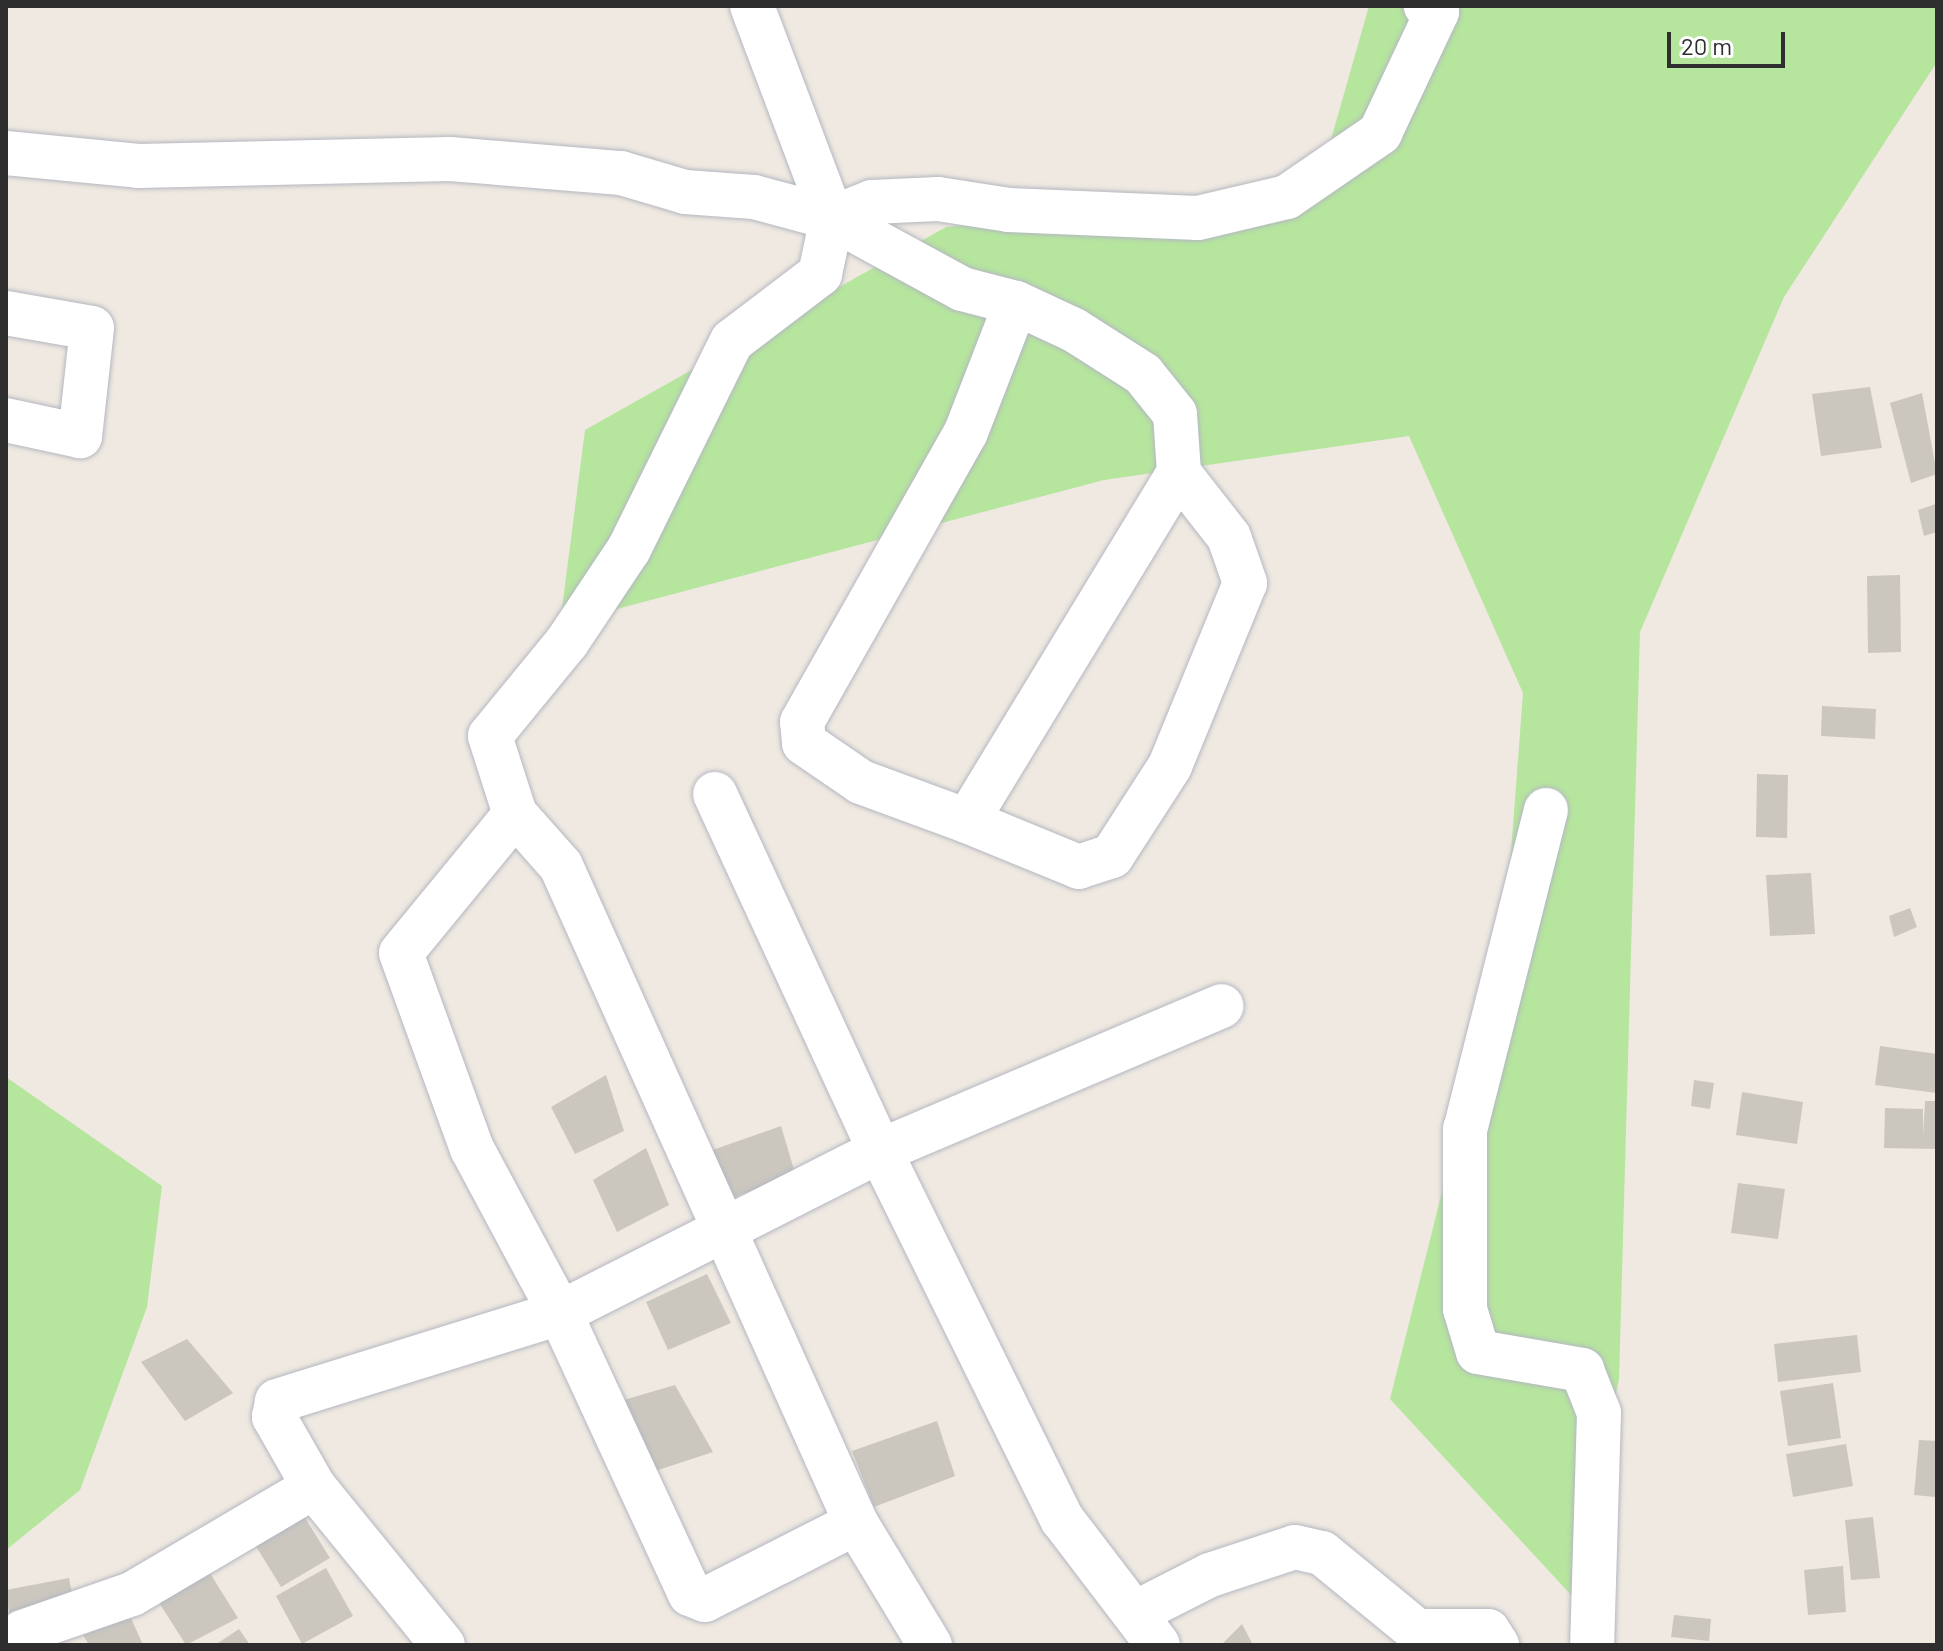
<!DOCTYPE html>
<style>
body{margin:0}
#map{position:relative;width:1943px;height:1651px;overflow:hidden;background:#efe9e1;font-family:Barlow,sans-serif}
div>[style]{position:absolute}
.green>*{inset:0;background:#b6e59e}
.building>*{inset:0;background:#cbc7bf}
.roads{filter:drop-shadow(0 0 2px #b4b7c1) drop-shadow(0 0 2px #b4b7c1)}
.minor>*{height:44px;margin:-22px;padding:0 22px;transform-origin:22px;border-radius:22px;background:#fff}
span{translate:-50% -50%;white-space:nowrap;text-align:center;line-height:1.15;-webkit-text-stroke:6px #fff;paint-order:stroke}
.frame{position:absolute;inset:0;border:8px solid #2e2e2e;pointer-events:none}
.scale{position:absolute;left:1667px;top:32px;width:118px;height:36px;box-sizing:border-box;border:4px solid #2e2e2e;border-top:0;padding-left:10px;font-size:24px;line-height:28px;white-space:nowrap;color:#2e2e2e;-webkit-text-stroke:6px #fff;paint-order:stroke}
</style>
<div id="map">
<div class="green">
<i style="clip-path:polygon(1369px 6px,1937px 6px,1937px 62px,1784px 297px,1640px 632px,1619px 1380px,1571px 1595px,1390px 1399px,1504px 945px,1523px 693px,1409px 436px,1104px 480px,560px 624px,585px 430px,946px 227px,1316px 192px)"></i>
<i style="clip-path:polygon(6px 1077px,162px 1186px,147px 1307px,80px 1490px,6px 1550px)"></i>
</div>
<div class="building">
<i style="clip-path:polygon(1870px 387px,1882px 448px,1821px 456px,1812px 394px)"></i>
<i style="clip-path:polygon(1922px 393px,1937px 474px,1911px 483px,1890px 403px)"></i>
<i style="clip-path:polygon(1936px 504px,1937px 532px,1924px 536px,1918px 510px)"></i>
<i style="clip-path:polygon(1900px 575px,1901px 652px,1868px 653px,1867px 576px)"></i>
<i style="clip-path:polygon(1822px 706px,1876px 709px,1875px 739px,1821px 736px)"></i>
<i style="clip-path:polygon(1757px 774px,1788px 775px,1787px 838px,1756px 837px)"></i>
<i style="clip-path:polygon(1811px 873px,1815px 934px,1770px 936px,1766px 875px)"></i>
<i style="clip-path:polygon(1910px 908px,1917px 927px,1894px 937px,1889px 916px)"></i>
<i style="clip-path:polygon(1880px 1046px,1937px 1054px,1937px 1093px,1875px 1085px)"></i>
<i style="clip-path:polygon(606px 1075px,624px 1131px,575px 1154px,551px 1107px)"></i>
<i style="clip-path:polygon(1694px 1080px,1714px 1083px,1710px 1109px,1691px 1106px)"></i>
<i style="clip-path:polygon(1742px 1092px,1803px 1102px,1797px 1144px,1736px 1135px)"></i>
<i style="clip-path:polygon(1925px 1101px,1937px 1101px,1937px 1149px,1884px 1148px,1885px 1108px,1923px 1109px,1923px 1136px)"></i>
<i style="clip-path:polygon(781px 1126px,795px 1173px,728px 1200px,707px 1152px)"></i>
<i style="clip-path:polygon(646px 1148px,669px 1205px,617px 1232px,593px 1180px)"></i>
<i style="clip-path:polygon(1738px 1183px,1785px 1189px,1778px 1239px,1731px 1233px)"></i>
<i style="clip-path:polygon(707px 1274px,731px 1323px,668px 1350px,646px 1302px)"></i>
<i style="clip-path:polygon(1857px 1335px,1861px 1372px,1778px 1382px,1774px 1344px)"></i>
<i style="clip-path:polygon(187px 1339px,233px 1393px,185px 1421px,141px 1362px)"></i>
<i style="clip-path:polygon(1833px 1383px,1841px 1438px,1788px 1446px,1780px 1391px)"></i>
<i style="clip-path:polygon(675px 1385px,713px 1452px,646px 1474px,610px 1404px)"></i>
<i style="clip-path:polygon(937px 1421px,955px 1476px,874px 1507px,852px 1451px)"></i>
<i style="clip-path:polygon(1919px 1440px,1937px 1441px,1935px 1497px,1914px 1495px)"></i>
<i style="clip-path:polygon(1846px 1444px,1853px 1486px,1793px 1497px,1786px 1454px)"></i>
<i style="clip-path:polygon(302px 1513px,330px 1558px,281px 1587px,254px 1543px)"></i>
<i style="clip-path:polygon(1873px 1517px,1880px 1578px,1851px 1580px,1845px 1520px)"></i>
<i style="clip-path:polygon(1843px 1566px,1846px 1612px,1808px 1615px,1804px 1570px)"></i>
<i style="clip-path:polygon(326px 1568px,353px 1616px,302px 1644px,276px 1596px)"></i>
<i style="clip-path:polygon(208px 1570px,238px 1618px,186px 1645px,158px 1601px)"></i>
<i style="clip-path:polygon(69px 1578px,75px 1610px,10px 1621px,6px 1590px)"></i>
<i style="clip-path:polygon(1674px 1615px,1711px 1619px,1709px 1641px,1671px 1637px)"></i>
<i style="clip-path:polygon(131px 1618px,143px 1645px,89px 1645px,83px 1635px)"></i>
<i style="clip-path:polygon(1242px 1624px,1253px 1645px,1221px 1645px)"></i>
<i style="clip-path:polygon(239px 1629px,250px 1645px,215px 1645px)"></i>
</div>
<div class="roads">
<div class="minor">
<i style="left:752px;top:6px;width:227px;rotate:69.3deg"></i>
<i style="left:6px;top:153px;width:133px;rotate:5.6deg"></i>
<i style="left:138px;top:166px;width:312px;rotate:-1.3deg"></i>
<i style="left:450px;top:159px;width:172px;rotate:4.7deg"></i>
<i style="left:621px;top:173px;width:67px;rotate:16.5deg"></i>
<i style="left:685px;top:192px;width:69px;rotate:4.1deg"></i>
<i style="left:754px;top:197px;width:81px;rotate:15.1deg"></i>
<i style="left:832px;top:218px;width:148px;rotate:28.6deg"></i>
<i style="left:962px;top:289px;width:56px;rotate:14.5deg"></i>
<i style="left:1016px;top:303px;width:64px;rotate:25deg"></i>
<i style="left:1074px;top:330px;width:82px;rotate:32.5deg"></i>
<i style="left:1143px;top:374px;width:51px;rotate:51.3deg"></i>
<i style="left:1175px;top:414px;width:59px;rotate:86.1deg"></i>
<i style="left:1179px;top:473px;width:81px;rotate:52deg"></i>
<i style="left:1229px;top:537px;width:49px;rotate:70.8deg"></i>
<i style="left:1245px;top:583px;width:198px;rotate:112.3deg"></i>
<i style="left:1170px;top:766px;width:107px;rotate:122.8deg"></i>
<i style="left:1112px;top:856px;width:35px;rotate:162deg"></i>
<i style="left:1079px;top:867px;width:121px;rotate:-157.7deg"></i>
<i style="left:967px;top:821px;width:407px;rotate:-58.7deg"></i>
<i style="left:6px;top:313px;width:87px;rotate:9.9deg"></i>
<i style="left:92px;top:328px;width:109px;rotate:96.3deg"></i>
<i style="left:80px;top:436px;width:76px;rotate:-167.8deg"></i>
<i style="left:715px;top:794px;width:393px;rotate:65.2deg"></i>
<i style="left:880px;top:1151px;width:371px;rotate:-23deg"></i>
<i style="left:1546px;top:810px;width:329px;rotate:104.2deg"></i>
<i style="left:1465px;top:1129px;width:180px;rotate:90deg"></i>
<i style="left:1465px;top:1309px;width:45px;rotate:73.2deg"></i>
<i style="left:1478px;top:1352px;width:106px;rotate:9.8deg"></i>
<i style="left:1582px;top:1370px;width:46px;rotate:68.4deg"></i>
<i style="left:1599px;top:1413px;width:232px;rotate:91.7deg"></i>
<i style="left:515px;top:814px;width:69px;rotate:48.5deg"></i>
<i style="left:561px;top:866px;width:720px;rotate:65.82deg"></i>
<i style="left:856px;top:1523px;width:169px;rotate:153deg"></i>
<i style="left:705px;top:1600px;width:16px;rotate:-158deg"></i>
<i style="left:690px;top:1594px;width:310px;rotate:-114.8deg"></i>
<i style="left:560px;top:1313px;width:186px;rotate:-118.2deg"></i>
<i style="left:472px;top:1149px;width:208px;rotate:-109.9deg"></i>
<i style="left:401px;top:953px;width:180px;rotate:-50.6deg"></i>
<i style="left:515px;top:814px;width:82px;rotate:-107.8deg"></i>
<i style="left:490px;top:736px;width:122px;rotate:-50.7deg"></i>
<i style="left:567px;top:642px;width:112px;rotate:-56.3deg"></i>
<i style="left:629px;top:549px;width:232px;rotate:-63.7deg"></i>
<i style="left:732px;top:341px;width:111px;rotate:-37.3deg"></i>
<i style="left:820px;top:274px;width:57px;rotate:-77.9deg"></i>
<i style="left:832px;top:218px;width:43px;rotate:-21.8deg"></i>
<i style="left:872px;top:202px;width:66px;rotate:-2.6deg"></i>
<i style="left:938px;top:199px;width:72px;rotate:8.8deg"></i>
<i style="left:1009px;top:210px;width:189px;rotate:2.4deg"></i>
<i style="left:1198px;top:218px;width:91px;rotate:-13.3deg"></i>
<i style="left:1287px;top:197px;width:113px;rotate:-34.5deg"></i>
<i style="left:1380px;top:133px;width:134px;rotate:-64.8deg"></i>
<i style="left:1437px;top:12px;width:13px;rotate:-151deg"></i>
<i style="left:967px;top:821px;width:113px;rotate:-159.8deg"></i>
<i style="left:861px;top:782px;width:69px;rotate:-145.6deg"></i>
<i style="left:804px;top:743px;width:21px;rotate:-95deg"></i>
<i style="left:802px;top:722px;width:333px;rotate:-60.5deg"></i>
<i style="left:966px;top:432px;width:138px;rotate:-68.8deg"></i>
<i style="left:314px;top:1487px;width:81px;rotate:-119.7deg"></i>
<i style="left:274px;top:1417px;width:16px;rotate:-79deg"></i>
<i style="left:277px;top:1401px;width:296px;rotate:-17.3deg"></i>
<i style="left:560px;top:1313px;width:359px;rotate:-26.9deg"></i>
<i style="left:880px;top:1151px;width:411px;rotate:63.7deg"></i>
<i style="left:1062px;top:1519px;width:158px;rotate:52.7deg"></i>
<i style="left:856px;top:1523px;width:143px;rotate:58.8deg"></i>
<i style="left:1137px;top:1612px;width:82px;rotate:-26.9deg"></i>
<i style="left:1210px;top:1575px;width:89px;rotate:-18.2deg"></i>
<i style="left:1295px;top:1547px;width:28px;rotate:13deg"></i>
<i style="left:1322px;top:1553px;width:123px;rotate:39.4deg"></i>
<i style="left:1417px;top:1631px;width:71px"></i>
<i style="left:1488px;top:1631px;width:17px;rotate:57deg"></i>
<i style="left:22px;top:1632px;width:116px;rotate:-19.1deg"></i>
<i style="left:132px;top:1594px;width:211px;rotate:-30.5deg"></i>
<i style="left:314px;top:1487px;width:204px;rotate:50.8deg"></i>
</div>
</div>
<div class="frame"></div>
<div class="scale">20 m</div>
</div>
